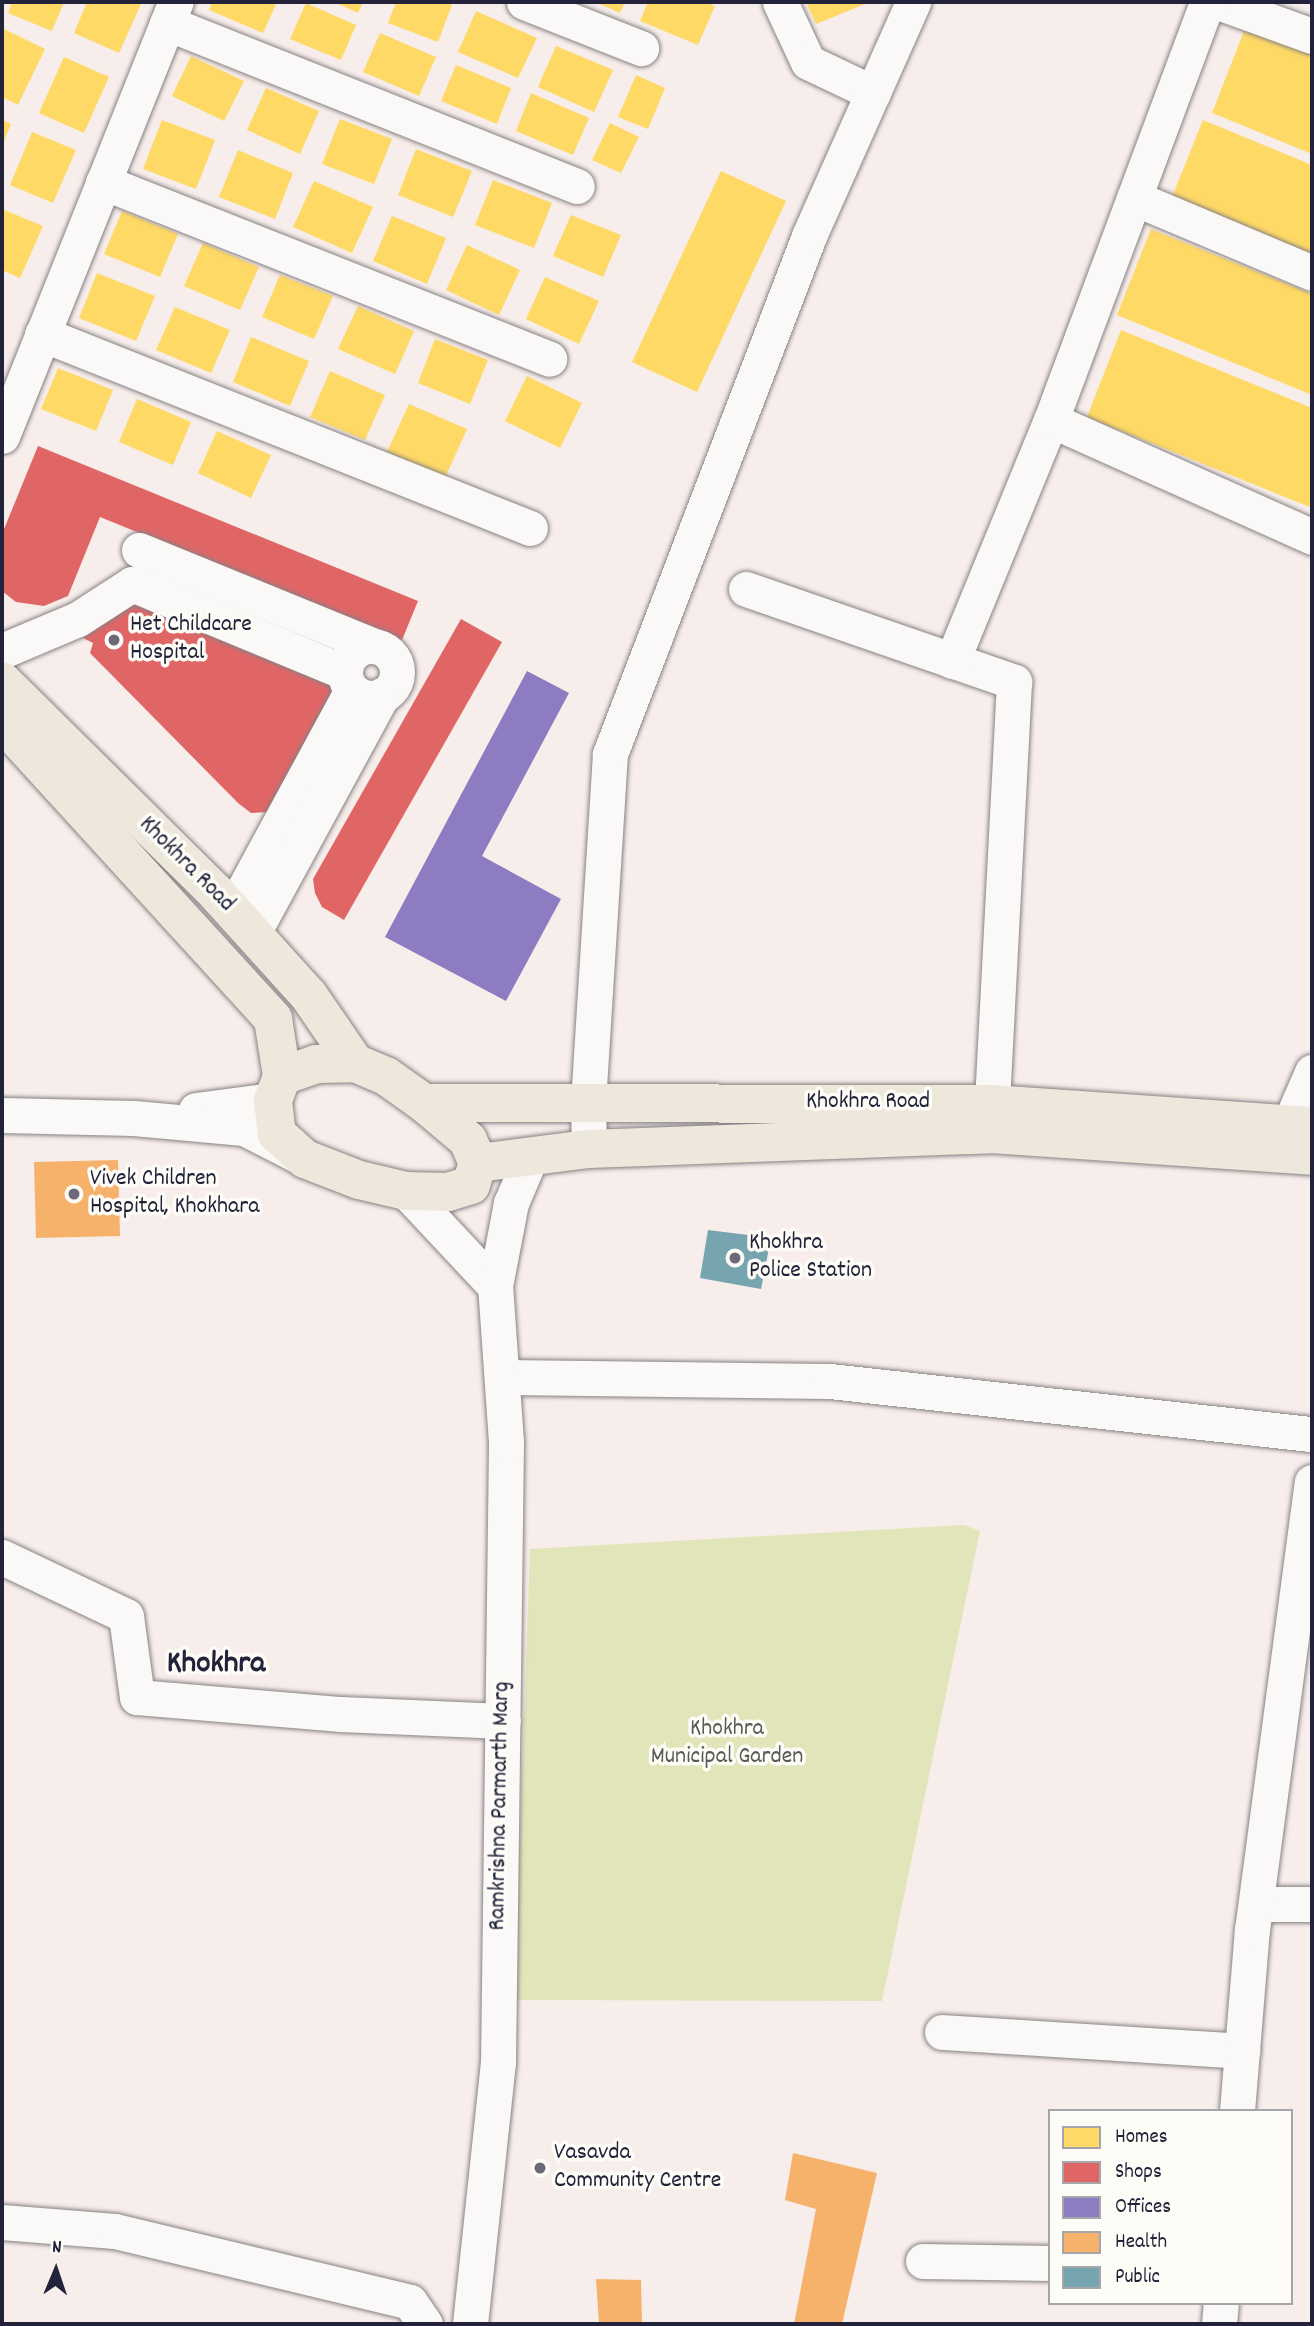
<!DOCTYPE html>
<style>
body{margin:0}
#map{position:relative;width:1314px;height:2326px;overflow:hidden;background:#f7edea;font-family:Dekko,sans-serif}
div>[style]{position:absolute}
.green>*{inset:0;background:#e2e5ba}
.homes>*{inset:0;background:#ffd966}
.shops>*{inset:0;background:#e06666}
.offices>*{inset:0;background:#8e7cc3}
.health>*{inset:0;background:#f6b26b}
.public>*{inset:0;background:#76a5af}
.roads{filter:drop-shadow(0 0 2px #868285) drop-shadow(0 0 2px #868285)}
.minor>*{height:35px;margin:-17.5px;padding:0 17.5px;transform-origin:17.5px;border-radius:17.5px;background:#faf9f7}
.minor>.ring{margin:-17.5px;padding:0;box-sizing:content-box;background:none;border:35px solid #faf9f7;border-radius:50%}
.major>*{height:38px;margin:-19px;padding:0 19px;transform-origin:19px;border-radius:19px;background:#eee8dc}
.dots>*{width:19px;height:19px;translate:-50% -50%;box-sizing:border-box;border:4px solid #fdfcf7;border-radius:50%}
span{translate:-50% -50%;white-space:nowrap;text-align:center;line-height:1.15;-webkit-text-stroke:7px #fdfcf7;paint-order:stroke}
.poi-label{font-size:24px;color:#22223b}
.left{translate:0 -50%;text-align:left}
.street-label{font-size:24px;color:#22223b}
.park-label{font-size:24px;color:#565b55}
.district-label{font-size:32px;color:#22223b;font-weight:700}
.frame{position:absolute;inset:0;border:4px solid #22223b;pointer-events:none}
.legend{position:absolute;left:1048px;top:2109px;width:245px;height:196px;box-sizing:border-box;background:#fdfcf7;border:2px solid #a5a5ac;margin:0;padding:9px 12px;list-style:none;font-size:21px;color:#22223b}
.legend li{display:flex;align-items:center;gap:14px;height:35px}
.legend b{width:35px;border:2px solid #a5a5ac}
.north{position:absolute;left:21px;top:2235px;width:70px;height:70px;-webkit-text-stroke:5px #fdfcf7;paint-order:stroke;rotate:2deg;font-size:19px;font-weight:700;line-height:28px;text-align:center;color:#22223b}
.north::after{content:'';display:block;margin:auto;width:24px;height:32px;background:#22223b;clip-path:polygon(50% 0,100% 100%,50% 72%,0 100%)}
</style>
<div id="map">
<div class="green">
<i style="clip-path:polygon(964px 1525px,980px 1531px,882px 2001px,514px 2000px,530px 1549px)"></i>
</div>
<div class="homes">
<i style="clip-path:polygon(12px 2px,64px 2px,52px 31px,8px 13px)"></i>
<i style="clip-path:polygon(87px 2px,142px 2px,119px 53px,74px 33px)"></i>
<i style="clip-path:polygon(212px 2px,277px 2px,263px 33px,209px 10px)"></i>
<i style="clip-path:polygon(334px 2px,363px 2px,358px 13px)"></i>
<i style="clip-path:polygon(396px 2px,453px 2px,438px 42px,388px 23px)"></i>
<i style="clip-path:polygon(595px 2px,625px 2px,620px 13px)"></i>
<i style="clip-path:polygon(648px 2px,704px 2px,715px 6px,698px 45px,640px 21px)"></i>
<i style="clip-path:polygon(806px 2px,870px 2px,816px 24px)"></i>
<i style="clip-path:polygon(306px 3px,356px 25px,341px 60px,290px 39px)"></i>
<i style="clip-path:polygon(476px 11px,537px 38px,518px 78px,458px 52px)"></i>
<i style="clip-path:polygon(1246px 26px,1312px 53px,1312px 154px,1212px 113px)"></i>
<i style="clip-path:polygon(2px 28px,45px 49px,18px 105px,2px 97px)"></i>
<i style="clip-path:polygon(380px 33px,436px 57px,419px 96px,363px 72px)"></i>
<i style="clip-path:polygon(556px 46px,613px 70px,594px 112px,538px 87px)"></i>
<i style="clip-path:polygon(191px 56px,244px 81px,224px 121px,172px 96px)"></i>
<i style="clip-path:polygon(64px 57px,109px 77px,84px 133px,39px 113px)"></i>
<i style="clip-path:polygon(456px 65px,511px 88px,497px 124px,441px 101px)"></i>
<i style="clip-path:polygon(636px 75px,665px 88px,648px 129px,618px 117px)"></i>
<i style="clip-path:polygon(266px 88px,319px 111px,300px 154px,247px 130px)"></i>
<i style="clip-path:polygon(531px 93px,589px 118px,573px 155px,516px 131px)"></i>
<i style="clip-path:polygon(340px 119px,392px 139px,374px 184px,322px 164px)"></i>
<i style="clip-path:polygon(2px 120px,11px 124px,2px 146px)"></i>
<i style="clip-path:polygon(162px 120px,215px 140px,196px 189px,143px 169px)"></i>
<i style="clip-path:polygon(1203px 120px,1312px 165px,1312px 266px,1168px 207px)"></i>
<i style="clip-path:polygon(610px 123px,639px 137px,621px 173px,592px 160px)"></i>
<i style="clip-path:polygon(32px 132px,76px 150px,53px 203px,10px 185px)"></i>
<i style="clip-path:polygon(416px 149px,472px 171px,453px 217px,398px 195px)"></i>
<i style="clip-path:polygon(238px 150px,293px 173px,275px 219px,219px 197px)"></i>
<i style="clip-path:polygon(721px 171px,786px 201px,697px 392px,632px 362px)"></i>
<i style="clip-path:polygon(493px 180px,552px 203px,534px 248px,475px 225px)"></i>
<i style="clip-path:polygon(314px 181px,373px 207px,352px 253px,293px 227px)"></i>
<i style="clip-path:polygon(2px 209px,43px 226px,20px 278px,2px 270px)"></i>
<i style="clip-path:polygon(122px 211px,178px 234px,160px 277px,104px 254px)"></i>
<i style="clip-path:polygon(571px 215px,621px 235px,603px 277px,553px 256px)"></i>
<i style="clip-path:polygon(392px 216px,446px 238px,427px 284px,373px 261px)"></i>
<i style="clip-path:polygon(1151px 229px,1312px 294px,1312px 395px,1117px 315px)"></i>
<i style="clip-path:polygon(203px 243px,259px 267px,240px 310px,184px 286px)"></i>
<i style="clip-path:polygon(467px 245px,520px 270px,499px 315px,446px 290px)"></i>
<i style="clip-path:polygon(97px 273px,155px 296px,136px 341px,79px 318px)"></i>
<i style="clip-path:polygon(280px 275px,333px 296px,314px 339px,262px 317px)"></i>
<i style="clip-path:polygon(545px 277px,599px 301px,579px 344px,526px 319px)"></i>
<i style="clip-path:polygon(358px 306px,414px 331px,395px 374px,338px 349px)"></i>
<i style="clip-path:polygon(175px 307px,230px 330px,211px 373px,156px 350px)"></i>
<i style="clip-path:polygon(1121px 330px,1312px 408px,1312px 508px,1087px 417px)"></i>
<i style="clip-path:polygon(251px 337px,309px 361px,290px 406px,233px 382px)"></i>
<i style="clip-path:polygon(435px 339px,488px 360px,470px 404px,418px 383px)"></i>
<i style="clip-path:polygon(58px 368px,113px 390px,96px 431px,41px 409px)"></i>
<i style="clip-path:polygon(330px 371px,385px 395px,365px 440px,310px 417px)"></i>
<i style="clip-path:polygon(527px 376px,582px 403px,560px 448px,505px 421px)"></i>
<i style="clip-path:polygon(137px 399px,191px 422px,173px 465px,119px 442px)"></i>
<i style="clip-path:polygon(409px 404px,467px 429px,445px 478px,387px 452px)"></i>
<i style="clip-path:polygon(217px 431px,271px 455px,251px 498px,198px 473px)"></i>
</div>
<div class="shops">
<i style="clip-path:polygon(38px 446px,418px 601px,402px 640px,100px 517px,68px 596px,44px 606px,16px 602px,2px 591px,2px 534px)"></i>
<i style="clip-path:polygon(136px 586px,344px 672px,269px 812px,251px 813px,238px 803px,90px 653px,93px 643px,83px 638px)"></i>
<i style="clip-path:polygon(461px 619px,502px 642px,344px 920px,322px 907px,315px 893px,313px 879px)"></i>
</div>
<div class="offices">
<i style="clip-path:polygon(527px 671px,569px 693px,482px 856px,561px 899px,506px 1001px,385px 937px)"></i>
</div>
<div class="health">
<i style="clip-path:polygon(118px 1160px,120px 1236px,36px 1238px,34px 1162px)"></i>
<i style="clip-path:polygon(793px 2153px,877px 2173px,842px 2324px,794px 2324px,816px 2209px,785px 2200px)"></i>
<i style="clip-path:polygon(596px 2279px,641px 2280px,642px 2324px,599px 2324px)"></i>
</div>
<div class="public">
<i style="clip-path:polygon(708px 1230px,771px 1238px,761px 1289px,700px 1278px)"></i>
</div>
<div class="roads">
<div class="minor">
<i style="left:524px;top:2px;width:126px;rotate:21.5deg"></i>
<i style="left:780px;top:2px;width:66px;rotate:65deg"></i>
<i style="left:808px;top:62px;width:72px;rotate:25.5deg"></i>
<i style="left:1218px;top:2px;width:100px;rotate:19.9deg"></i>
<i style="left:167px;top:23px;width:441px;rotate:21.7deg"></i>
<i style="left:103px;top:182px;width:480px;rotate:21.6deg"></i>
<i style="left:1134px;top:198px;width:193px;rotate:22.8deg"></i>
<i style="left:42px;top:334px;width:525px;rotate:21.68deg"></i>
<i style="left:1051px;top:420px;width:286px;rotate:24.1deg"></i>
<i style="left:2px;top:436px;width:468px;rotate:-68.2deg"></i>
<i style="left:139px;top:550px;width:252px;rotate:22.2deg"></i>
<i style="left:746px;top:589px;width:284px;rotate:19.1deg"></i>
<i style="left:1014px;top:682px;width:423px;rotate:93deg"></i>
<i class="ring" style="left:345px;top:646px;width:17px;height:17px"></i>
<i style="left:2px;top:651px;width:82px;rotate:-22.8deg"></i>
<i style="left:78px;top:619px;width:64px;rotate:-32.9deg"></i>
<i style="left:132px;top:584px;width:230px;rotate:22.5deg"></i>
<i style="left:952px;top:661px;width:261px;rotate:-67.7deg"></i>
<i style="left:1051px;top:420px;width:446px;rotate:-69.5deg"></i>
<i style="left:232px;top:911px;width:251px;rotate:-61.5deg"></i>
<i style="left:253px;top:933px;width:271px;rotate:-61.5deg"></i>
<i style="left:196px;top:1110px;width:78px;rotate:-7.4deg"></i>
<i style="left:2px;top:1115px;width:132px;rotate:1.3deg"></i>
<i style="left:134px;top:1118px;width:110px;rotate:5.2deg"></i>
<i style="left:244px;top:1128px;width:62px;rotate:27deg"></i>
<i style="left:1289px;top:1125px;width:58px;rotate:-66.5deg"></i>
<i style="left:589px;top:1149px;width:46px;rotate:-91.2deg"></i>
<i style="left:588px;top:1103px;width:350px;rotate:-86.4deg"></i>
<i style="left:610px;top:754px;width:555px;rotate:-68.98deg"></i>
<i style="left:809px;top:236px;width:256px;rotate:-66deg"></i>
<i style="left:406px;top:1191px;width:130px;rotate:46.9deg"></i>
<i style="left:504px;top:1377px;width:326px;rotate:0.7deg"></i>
<i style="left:830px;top:1381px;width:485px;rotate:6.3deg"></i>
<i style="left:2px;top:1557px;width:137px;rotate:25.4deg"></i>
<i style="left:126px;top:1616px;width:82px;rotate:82.3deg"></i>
<i style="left:137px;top:1697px;width:205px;rotate:4.8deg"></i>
<i style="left:341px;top:1714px;width:162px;rotate:2.5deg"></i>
<i style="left:1256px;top:1904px;width:56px"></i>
<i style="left:942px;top:2032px;width:301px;rotate:3.6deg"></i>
<i style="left:1237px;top:2111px;width:182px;rotate:-85.3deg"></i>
<i style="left:1252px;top:1930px;width:452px;rotate:-82.4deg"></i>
<i style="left:2px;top:2222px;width:113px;rotate:4.6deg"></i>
<i style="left:115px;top:2231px;width:303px;rotate:13.5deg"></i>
<i style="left:410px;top:2302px;width:27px;rotate:56deg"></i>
<i style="left:923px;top:2261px;width:127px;rotate:0.9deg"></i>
<i style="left:470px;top:2324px;width:262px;rotate:-83.9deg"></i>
<i style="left:498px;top:2063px;width:621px;rotate:-89.26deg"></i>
<i style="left:506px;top:1442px;width:156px;rotate:-94deg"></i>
<i style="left:495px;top:1286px;width:85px;rotate:-79.1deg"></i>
<i style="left:511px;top:1203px;width:51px;rotate:-66.9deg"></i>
<i style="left:1219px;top:2324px;width:21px;rotate:-85deg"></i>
</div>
<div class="major">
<i style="left:2px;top:681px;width:301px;rotate:44.7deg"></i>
<i style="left:216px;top:893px;width:139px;rotate:47.9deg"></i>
<i style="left:309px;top:996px;width:81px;rotate:55.5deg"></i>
<i style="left:2px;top:722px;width:402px;rotate:47.6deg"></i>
<i style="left:273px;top:1019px;width:58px;rotate:81deg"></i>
<i style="left:355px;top:1063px;width:34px;rotate:23deg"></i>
<i style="left:386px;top:1076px;width:47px;rotate:35.4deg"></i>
<i style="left:424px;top:1103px;width:57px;rotate:40.1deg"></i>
<i style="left:468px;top:1140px;width:25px;rotate:67deg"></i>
<i style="left:478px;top:1163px;width:23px;rotate:108deg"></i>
<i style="left:471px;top:1185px;width:24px;rotate:163deg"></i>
<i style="left:448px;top:1192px;width:42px;rotate:-178.6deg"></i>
<i style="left:406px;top:1191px;width:48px;rotate:-166.8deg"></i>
<i style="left:359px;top:1180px;width:58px;rotate:-158.7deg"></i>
<i style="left:305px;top:1159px;width:38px;rotate:-138deg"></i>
<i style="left:277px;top:1134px;width:34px;rotate:-97deg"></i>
<i style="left:273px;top:1100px;width:26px;rotate:-69deg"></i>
<i style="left:282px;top:1076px;width:36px;rotate:-19deg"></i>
<i style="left:316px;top:1064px;width:39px;rotate:-1deg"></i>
<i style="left:424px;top:1103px;width:568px;rotate:0.1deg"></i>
<i style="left:992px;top:1104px;width:321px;rotate:3.9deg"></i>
<i style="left:478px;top:1163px;width:112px;rotate:-7.2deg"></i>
<i style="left:589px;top:1149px;width:402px;rotate:-2.1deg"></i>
<i style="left:991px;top:1134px;width:322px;rotate:3.9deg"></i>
</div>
</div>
<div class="dots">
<i style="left:114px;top:640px;background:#6d6978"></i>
<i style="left:74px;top:1194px;background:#6d6978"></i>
<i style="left:735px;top:1258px;background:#6d6978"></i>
<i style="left:540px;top:2168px;background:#6d6978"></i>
</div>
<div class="poi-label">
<span class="left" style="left:130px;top:640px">Het Childcare<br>Hospital</span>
<span class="left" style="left:90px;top:1194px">Vivek Children<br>Hospital, Khokhara</span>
<span class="left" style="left:749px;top:1258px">Khokhra<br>Police Station</span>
<span class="left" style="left:554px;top:2168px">Vasavda<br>Community Centre</span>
</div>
<div class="street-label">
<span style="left:186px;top:865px;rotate:45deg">Khokhra Road</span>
<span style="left:868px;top:1103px">Khokhra Road</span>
<span style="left:501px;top:1806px;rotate:-89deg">Ramkrishna Parmarth Marg</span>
</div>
<div class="park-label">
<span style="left:727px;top:1744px">Khokhra<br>Municipal Garden</span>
</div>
<div class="district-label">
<span style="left:216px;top:1665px">Khokhra</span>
</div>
<div class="frame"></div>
<ul class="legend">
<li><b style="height:19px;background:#ffd966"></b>Homes</li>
<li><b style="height:19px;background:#e06666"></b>Shops</li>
<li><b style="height:19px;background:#8e7cc3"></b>Offices</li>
<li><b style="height:19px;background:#f6b26b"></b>Health</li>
<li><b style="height:19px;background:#76a5af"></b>Public</li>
</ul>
<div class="north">N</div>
</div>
